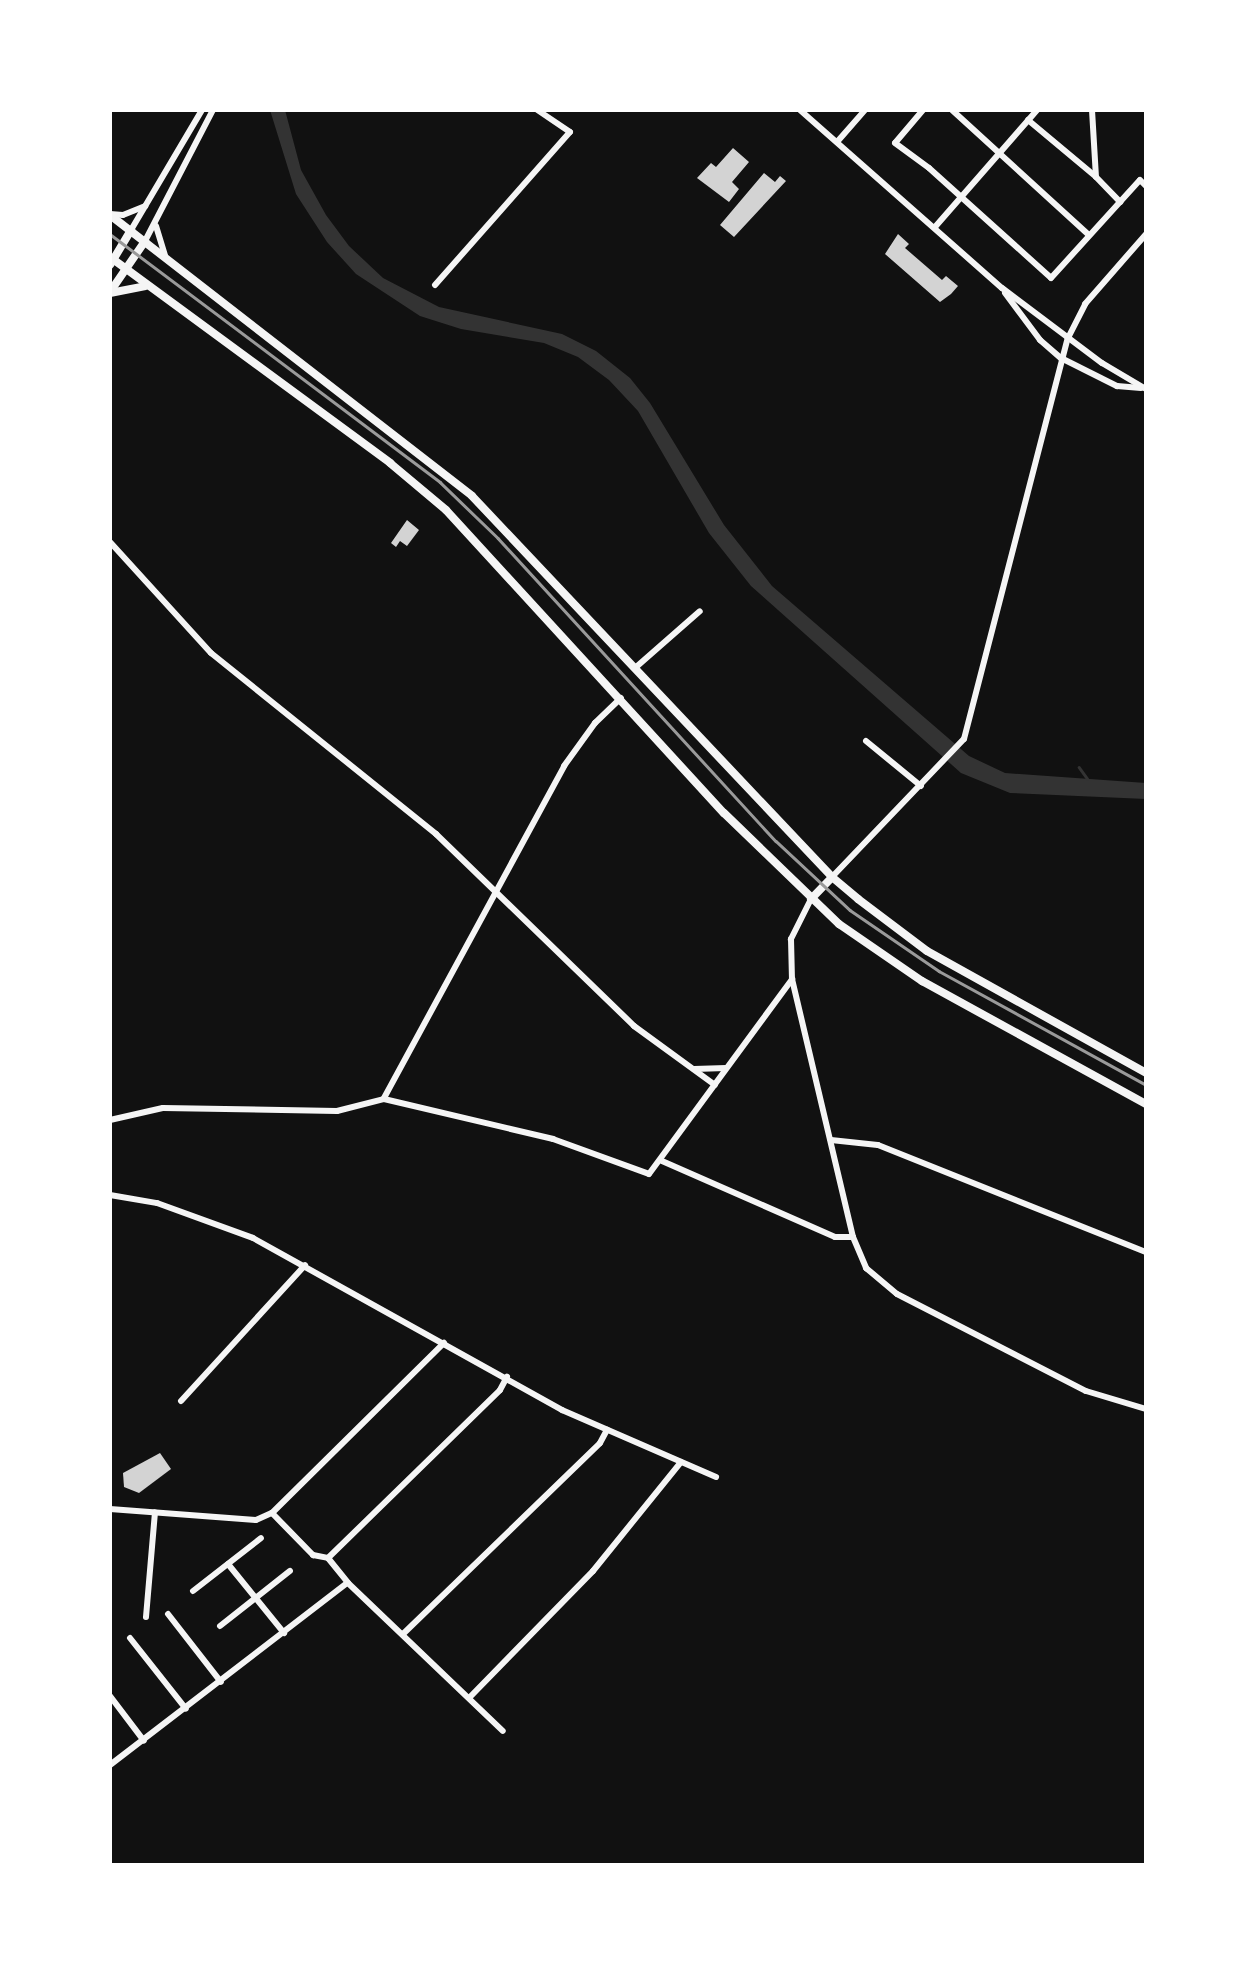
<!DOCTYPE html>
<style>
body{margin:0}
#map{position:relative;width:1256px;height:1975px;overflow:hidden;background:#111;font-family:Literata,serif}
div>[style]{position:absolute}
.water>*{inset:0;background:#333}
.stream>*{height:2.5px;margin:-1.25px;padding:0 1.25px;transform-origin:1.25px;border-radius:1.25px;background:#333}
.building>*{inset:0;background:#d3d3d3}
.minor>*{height:6px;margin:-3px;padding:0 3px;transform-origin:3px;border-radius:3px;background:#f5f5f5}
.tertiary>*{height:8px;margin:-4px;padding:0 4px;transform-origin:4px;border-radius:4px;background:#f5f5f5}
.tram>*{height:2.5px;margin:-1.25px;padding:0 1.25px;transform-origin:1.25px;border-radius:1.25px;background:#9a9a9a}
span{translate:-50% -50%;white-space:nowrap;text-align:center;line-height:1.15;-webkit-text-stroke:10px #fff;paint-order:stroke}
.frame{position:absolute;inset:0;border:112px solid #fff;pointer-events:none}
</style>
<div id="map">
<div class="water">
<i style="clip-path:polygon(270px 110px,285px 110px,301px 170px,326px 215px,349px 246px,383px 278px,439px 307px,562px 334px,596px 351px,630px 378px,650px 403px,724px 525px,772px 586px,969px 756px,1005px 773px,1146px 783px,1146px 799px,1010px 793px,961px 773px,751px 586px,709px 533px,638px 411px,609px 380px,578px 357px,544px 343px,461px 329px,420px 316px,356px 274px,327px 242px,296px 194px)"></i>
</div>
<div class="stream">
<i style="left:1079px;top:767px;width:14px;rotate:54deg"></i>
</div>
<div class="building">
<i style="clip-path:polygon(733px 148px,749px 162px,732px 182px,739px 189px,729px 202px,697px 178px,711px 163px,716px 167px)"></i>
<i style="clip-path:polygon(764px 173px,775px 182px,780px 176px,786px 181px,734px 237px,720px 225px)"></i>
<i style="clip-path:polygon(898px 234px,909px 244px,905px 248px,942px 280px,946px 276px,958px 286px,951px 294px,940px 302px,885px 254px)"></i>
<i style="clip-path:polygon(407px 520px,419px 530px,407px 546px,400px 541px,396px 547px,391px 543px)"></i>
<i style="clip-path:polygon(160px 1453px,171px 1469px,139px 1493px,124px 1487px,123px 1473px)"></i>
</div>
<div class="minor">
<i style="left:800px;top:110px;width:269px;rotate:41.4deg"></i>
<i style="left:1002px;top:288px;width:125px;rotate:36.9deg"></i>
<i style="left:1102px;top:363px;width:51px;rotate:30.6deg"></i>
<i style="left:923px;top:110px;width:43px;rotate:130.3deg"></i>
<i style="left:895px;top:143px;width:42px;rotate:36.3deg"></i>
<i style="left:929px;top:168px;width:164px;rotate:42deg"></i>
<i style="left:1051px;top:278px;width:132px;rotate:-47.8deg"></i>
<i style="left:1140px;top:180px;width:8px;rotate:45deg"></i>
<i style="left:952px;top:110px;width:185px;rotate:42.4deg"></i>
<i style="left:1092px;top:110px;width:67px;rotate:86.6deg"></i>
<i style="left:1096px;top:177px;width:35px;rotate:46deg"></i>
<i style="left:1028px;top:120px;width:87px;rotate:39.9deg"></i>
<i style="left:837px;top:142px;width:43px;rotate:-48.8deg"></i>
<i style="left:110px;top:214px;width:13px;rotate:4deg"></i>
<i style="left:123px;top:215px;width:24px;rotate:-22deg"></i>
<i style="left:156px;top:226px;width:31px;rotate:73deg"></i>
<i style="left:935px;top:227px;width:155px;rotate:-48.9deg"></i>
<i style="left:131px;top:230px;width:139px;rotate:-59.4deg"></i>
<i style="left:145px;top:241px;width:148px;rotate:-62.6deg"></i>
<i style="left:435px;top:285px;width:204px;rotate:-48.6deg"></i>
<i style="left:570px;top:132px;width:40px;rotate:-146deg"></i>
<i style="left:1005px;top:293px;width:59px;rotate:53.3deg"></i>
<i style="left:1040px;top:340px;width:28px;rotate:41deg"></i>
<i style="left:1061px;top:358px;width:63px;rotate:26.6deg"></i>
<i style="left:1117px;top:386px;width:24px;rotate:5deg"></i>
<i style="left:110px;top:542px;width:150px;rotate:47.7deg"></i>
<i style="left:211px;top:653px;width:289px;rotate:38.8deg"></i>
<i style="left:436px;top:834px;width:276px;rotate:44.1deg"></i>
<i style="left:634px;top:1026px;width:100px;rotate:36.1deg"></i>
<i style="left:635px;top:668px;width:86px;rotate:-41.2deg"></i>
<i style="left:866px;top:741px;width:71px;rotate:39.3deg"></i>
<i style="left:832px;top:877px;width:191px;rotate:-46.3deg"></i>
<i style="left:964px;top:739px;width:414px;rotate:-75.5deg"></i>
<i style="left:1068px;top:338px;width:38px;rotate:-63deg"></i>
<i style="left:1085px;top:304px;width:93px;rotate:-48.9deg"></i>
<i style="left:811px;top:899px;width:45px;rotate:116.6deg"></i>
<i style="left:791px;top:939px;width:40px;rotate:88.6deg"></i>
<i style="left:792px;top:979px;width:265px;rotate:76.7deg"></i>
<i style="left:853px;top:1237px;width:34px;rotate:67deg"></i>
<i style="left:866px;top:1268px;width:40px;rotate:40deg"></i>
<i style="left:897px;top:1294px;width:212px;rotate:27.2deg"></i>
<i style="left:1086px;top:1391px;width:63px;rotate:16.7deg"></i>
<i style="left:694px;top:1069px;width:32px;rotate:-2deg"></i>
<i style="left:384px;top:1098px;width:378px;rotate:-61.5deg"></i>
<i style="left:564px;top:766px;width:53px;rotate:-54.2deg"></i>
<i style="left:595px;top:723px;width:36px;rotate:-44deg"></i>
<i style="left:110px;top:1120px;width:54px;rotate:-12.8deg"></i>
<i style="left:163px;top:1108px;width:174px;rotate:1deg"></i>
<i style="left:337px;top:1111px;width:49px;rotate:-14.3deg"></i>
<i style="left:384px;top:1099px;width:174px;rotate:13.3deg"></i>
<i style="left:553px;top:1139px;width:102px;rotate:20deg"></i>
<i style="left:649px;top:1174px;width:242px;rotate:-53.7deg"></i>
<i style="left:831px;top:1140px;width:47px;rotate:6.1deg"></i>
<i style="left:878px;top:1145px;width:289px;rotate:21.8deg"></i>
<i style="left:662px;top:1161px;width:189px;rotate:23.7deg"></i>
<i style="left:835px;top:1237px;width:18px"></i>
<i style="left:110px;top:1195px;width:48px;rotate:9.7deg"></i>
<i style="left:157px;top:1203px;width:102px;rotate:20deg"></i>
<i style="left:253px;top:1238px;width:354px;rotate:29.1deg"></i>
<i style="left:562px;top:1410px;width:168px;rotate:23.5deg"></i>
<i style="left:181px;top:1401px;width:184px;rotate:-47.6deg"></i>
<i style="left:110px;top:1509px;width:146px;rotate:4.3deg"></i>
<i style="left:256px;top:1520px;width:17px;rotate:-24deg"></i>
<i style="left:272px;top:1513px;width:242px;rotate:-44.7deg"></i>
<i style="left:272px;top:1513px;width:59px;rotate:45.7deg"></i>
<i style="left:313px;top:1555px;width:15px;rotate:11deg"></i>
<i style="left:328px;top:1558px;width:32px;rotate:51deg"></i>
<i style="left:348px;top:1583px;width:214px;rotate:43.7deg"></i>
<i style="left:328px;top:1558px;width:240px;rotate:-44.3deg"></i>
<i style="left:500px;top:1390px;width:15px;rotate:-62deg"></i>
<i style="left:228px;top:1564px;width:89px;rotate:50.9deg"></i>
<i style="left:193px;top:1591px;width:86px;rotate:-37.9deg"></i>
<i style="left:168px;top:1614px;width:86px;rotate:52.1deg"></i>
<i style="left:146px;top:1617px;width:105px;rotate:-85.1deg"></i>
<i style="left:220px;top:1626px;width:89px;rotate:-38.2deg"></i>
<i style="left:403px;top:1634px;width:274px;rotate:-44.1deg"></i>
<i style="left:600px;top:1443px;width:15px;rotate:-62deg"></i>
<i style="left:130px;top:1638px;width:90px;rotate:51.7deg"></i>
<i style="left:110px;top:1696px;width:56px;rotate:52.9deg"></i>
<i style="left:470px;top:1697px;width:176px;rotate:-45.7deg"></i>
<i style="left:593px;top:1571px;width:140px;rotate:-51.1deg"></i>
<i style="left:110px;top:1765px;width:299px;rotate:-37.5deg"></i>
</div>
<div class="tertiary">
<i style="left:110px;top:215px;width:458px;rotate:37.8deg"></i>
<i style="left:472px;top:496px;width:524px;rotate:46.62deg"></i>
<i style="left:832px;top:877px;width:34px;rotate:40deg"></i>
<i style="left:858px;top:899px;width:86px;rotate:37deg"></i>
<i style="left:927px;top:951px;width:251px;rotate:29.1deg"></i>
<i style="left:110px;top:257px;width:348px;rotate:36.3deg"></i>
<i style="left:390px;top:463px;width:73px;rotate:40deg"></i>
<i style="left:446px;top:510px;width:411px;rotate:47.5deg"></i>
<i style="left:724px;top:813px;width:160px;rotate:44deg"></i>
<i style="left:839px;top:924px;width:101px;rotate:34.5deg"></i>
<i style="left:922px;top:981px;width:256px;rotate:28.8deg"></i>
<i style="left:110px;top:265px;width:41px;rotate:-59deg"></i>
<i style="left:110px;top:292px;width:62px;rotate:-55.5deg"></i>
<i style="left:110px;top:293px;width:36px;rotate:-11deg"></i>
<i style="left:811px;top:899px;width:30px;rotate:-46deg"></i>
</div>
<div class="tram">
<i style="left:110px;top:234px;width:413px;rotate:36.9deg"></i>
<i style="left:440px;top:482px;width:81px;rotate:44deg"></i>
<i style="left:498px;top:538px;width:411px;rotate:47.5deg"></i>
<i style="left:776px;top:841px;width:101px;rotate:43deg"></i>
<i style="left:850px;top:910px;width:108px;rotate:34.4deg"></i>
<i style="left:939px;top:971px;width:236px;rotate:28.8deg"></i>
</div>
<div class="frame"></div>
</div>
